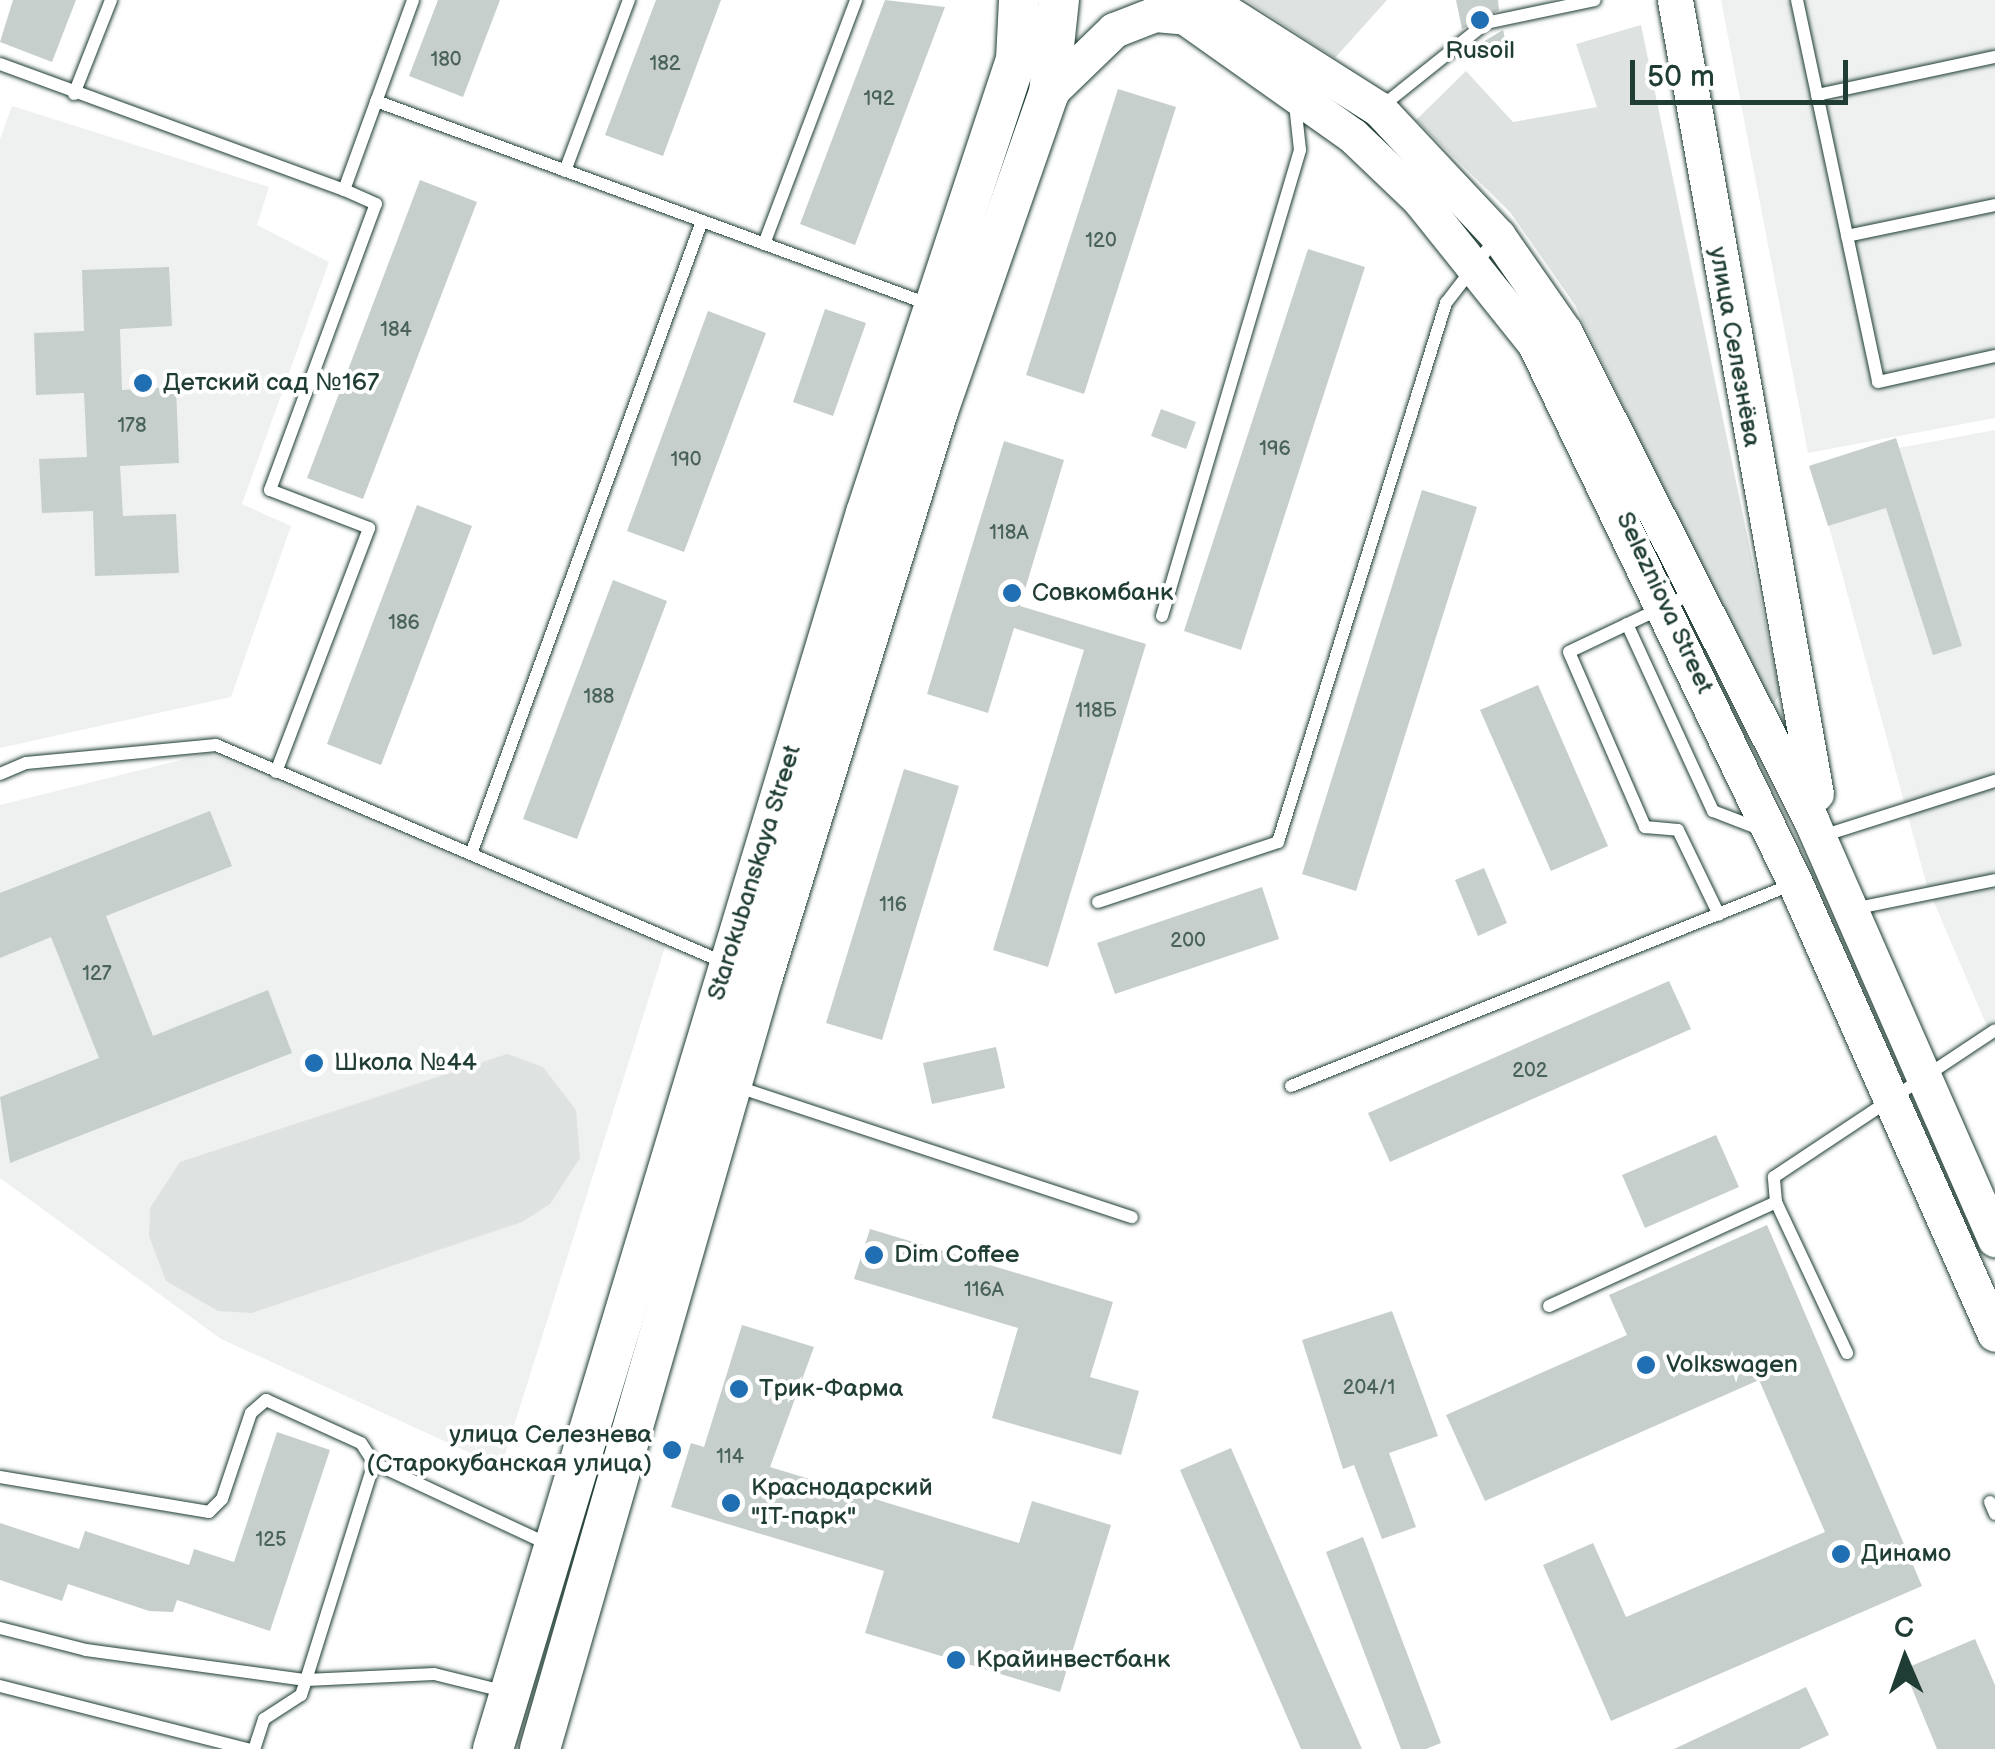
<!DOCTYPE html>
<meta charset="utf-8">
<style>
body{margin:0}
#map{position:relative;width:1995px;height:1749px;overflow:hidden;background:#fff;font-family:"Balsamiq Sans",sans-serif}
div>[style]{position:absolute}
.built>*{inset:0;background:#eef1f0}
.green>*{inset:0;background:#dee3e2}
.building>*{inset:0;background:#c7cfcc}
.roads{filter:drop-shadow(0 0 2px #1f3d34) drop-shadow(0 0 2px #1f3d34)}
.lane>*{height:12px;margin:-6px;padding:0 6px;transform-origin:6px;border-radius:6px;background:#fff}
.secondary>*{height:35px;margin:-17.5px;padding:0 17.5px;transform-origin:17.5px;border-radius:17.5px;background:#fff}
.primary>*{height:40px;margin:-20px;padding:0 20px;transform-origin:20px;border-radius:20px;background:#fff}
.dots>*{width:28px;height:28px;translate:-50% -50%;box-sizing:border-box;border:5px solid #fff;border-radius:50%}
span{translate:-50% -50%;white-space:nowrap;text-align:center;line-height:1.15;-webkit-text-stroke:8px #fff;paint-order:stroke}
.number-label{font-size:20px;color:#49625a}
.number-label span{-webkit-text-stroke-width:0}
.poi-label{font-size:25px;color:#1f3d34}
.left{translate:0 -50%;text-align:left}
.right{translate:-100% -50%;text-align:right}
.street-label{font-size:25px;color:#1f3d34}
.north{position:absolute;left:1855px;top:1609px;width:100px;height:100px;-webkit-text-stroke:8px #fff;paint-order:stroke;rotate:358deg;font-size:28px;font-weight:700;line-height:40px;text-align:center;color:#1f3d34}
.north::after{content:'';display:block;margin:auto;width:35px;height:45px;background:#1f3d34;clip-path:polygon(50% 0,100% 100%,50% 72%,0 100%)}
.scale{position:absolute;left:1630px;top:60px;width:218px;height:45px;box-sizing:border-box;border:5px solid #1f3d34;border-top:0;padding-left:12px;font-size:30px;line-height:35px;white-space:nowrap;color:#1f3d34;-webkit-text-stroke:8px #fff;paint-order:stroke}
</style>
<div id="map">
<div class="built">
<i style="clip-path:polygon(1721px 0,1995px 0,1995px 418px,1808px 453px)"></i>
<i style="clip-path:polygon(12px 106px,269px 187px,257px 225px,329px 262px,242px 504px,291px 526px,231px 697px,0 748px,0 139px)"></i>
<i style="clip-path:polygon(1995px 430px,1995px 1045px,1927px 886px,1812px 464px)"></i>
<i style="clip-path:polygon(209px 753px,665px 947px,501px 1467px,221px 1339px,0 1178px,0 805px)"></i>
</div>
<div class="green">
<i style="clip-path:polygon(1246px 0,1387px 0,1335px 58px)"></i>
<i style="clip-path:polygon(1641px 25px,1780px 693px,1769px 712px,1575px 305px,1510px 212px,1416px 120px,1466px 71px,1513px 122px,1597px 107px,1576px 44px)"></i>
<i style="clip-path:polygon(507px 1054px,543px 1067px,576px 1110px,580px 1158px,550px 1204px,522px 1222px,252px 1313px,218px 1311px,166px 1281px,149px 1236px,150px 1208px,180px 1162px)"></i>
</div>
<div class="building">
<i style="clip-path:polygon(13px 0,76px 0,52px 62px,0 42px)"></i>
<i style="clip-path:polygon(438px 0,500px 0,463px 97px,409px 76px)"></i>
<i style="clip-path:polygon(656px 0,721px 0,663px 156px,605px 135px)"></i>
<i style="clip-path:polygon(885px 0,945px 7px,855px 245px,800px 224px)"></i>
<i style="clip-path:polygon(1456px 0,1498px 0,1499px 10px,1462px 29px)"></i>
<i style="clip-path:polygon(1503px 30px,1508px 52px,1468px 60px,1466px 52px)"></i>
<i style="clip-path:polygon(1118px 89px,1176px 107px,1084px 394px,1026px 375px)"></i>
<i style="clip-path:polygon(420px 180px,477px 202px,363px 499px,307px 478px)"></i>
<i style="clip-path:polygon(1308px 249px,1365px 267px,1241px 650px,1184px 631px)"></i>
<i style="clip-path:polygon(169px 267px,172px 326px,120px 329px,122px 390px,176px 387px,179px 463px,120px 466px,123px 516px,176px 514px,179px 573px,95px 576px,93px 511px,42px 513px,39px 459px,87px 457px,84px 393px,36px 395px,34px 333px,84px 331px,82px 270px)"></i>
<i style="clip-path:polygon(825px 309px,866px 323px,833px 416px,793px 402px)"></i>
<i style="clip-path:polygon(708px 311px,766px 333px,684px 552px,627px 531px)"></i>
<i style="clip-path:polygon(1161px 409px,1196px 422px,1186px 449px,1151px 436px)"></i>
<i style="clip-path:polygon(1896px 438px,1962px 646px,1933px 655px,1886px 508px,1828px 526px,1809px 466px)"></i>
<i style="clip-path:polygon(1004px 441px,1064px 460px,1020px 606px,1146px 644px,1048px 967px,993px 950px,1084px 650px,1014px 628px,988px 713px,927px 694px)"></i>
<i style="clip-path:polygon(1422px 490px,1477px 507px,1356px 891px,1302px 874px)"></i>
<i style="clip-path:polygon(417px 505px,472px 526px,381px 765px,327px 744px)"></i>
<i style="clip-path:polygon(613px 580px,667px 601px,577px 839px,523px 819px)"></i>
<i style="clip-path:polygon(1538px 685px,1608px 846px,1551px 871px,1480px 710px)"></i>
<i style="clip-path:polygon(904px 769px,959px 786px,882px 1040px,826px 1023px)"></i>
<i style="clip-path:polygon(210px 811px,232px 866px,106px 916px,153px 1036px,268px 990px,292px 1053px,10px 1163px,0 1097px,99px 1058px,51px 937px,0 958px,0 893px)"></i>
<i style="clip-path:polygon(1484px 868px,1507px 923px,1478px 936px,1455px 880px)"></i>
<i style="clip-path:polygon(1262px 887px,1279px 939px,1115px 994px,1097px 943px)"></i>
<i style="clip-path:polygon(1669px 981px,1691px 1029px,1390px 1162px,1368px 1113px)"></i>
<i style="clip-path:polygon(996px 1047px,1005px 1088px,932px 1104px,923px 1063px)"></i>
<i style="clip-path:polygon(1716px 1135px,1739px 1187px,1645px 1228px,1622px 1175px)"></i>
<i style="clip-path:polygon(1767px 1225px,1922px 1586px,1611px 1721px,1543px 1565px,1593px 1543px,1626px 1617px,1825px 1532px,1759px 1380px,1485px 1501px,1446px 1415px,1627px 1335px,1609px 1295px)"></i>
<i style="clip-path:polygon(870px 1229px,1113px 1302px,1090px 1377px,1139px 1391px,1121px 1455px,992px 1418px,1018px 1328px,854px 1279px)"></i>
<i style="clip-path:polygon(1392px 1311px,1438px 1436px,1389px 1453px,1416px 1527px,1382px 1539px,1354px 1465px,1343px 1469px,1302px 1340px)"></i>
<i style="clip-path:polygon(742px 1325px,814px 1347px,770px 1467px,1019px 1543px,1032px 1501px,1111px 1525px,1060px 1692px,865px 1633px,884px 1571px,671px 1507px,691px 1443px,704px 1447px)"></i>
<i style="clip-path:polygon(277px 1432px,330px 1450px,270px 1631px,177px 1600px,173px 1612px,149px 1611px,68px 1584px,62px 1601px,0 1580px,0 1523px,79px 1549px,85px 1531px,189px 1565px,194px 1549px,234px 1562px)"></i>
<i style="clip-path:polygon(1231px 1448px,1362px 1749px,1301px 1749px,1180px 1470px)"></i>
<i style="clip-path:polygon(1363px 1537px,1441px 1743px,1426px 1749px,1401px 1749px,1326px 1552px)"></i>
<i style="clip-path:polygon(1975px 1639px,1995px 1685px,1995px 1749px,1937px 1749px,1904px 1669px)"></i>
<i style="clip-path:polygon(1806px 1687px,1829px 1735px,1799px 1749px,1674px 1749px)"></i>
</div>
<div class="roads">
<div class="lane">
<i style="left:1797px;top:0;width:390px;rotate:78deg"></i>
<i style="left:1878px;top:382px;width:120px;rotate:-12.5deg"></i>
<i style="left:0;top:64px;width:366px;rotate:20.1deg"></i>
<i style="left:344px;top:190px;width:202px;rotate:-70deg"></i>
<i style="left:74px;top:94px;width:101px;rotate:-68.5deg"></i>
<i style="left:1817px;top:95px;width:182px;rotate:-12.1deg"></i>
<i style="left:376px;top:101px;width:588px;rotate:20.19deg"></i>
<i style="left:1381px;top:107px;width:134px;rotate:-38.7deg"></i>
<i style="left:1486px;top:23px;width:111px;rotate:-11.9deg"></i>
<i style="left:565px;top:171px;width:183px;rotate:-69.5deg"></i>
<i style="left:1847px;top:236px;width:151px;rotate:-11.8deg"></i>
<i style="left:764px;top:244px;width:261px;rotate:-69.3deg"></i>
<i style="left:1693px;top:593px;width:137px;rotate:154.6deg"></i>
<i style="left:1569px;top:652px;width:191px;rotate:66.5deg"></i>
<i style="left:1645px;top:827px;width:33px;rotate:5deg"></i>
<i style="left:1678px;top:830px;width:94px;rotate:64.2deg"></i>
<i style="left:1162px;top:616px;width:486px;rotate:-73.5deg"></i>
<i style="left:1300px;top:150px;width:46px;rotate:-96.2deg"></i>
<i style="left:1627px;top:624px;width:206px;rotate:65.3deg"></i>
<i style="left:1713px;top:811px;width:56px;rotate:21deg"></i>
<i style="left:276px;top:772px;width:261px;rotate:-69.1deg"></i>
<i style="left:369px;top:528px;width:106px;rotate:-159deg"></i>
<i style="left:270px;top:490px;width:305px;rotate:-69.7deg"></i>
<i style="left:376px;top:204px;width:35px;rotate:-156deg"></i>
<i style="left:0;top:774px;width:28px;rotate:-23deg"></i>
<i style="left:26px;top:763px;width:191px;rotate:-5.4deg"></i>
<i style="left:216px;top:745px;width:551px;rotate:23.17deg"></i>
<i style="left:1819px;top:837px;width:185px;rotate:-17.7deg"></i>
<i style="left:471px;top:854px;width:674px;rotate:-69.95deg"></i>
<i style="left:1098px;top:902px;width:190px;rotate:-18.4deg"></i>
<i style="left:1278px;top:842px;width:565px;rotate:-72.69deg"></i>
<i style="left:1446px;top:303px;width:82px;rotate:-52.4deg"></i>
<i style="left:1853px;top:909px;width:145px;rotate:-11.5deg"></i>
<i style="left:735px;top:1086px;width:418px;rotate:18.3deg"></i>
<i style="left:1291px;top:1086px;width:541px;rotate:-21.92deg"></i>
<i style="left:1776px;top:1202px;width:167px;rotate:64.8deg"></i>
<i style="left:1549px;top:1306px;width:250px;rotate:-24.6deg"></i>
<i style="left:1776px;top:1202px;width:25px;rotate:-95deg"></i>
<i style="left:1774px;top:1177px;width:265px;rotate:-33.6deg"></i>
<i style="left:0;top:1477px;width:212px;rotate:9.5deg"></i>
<i style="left:209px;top:1512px;width:18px;rotate:-45deg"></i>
<i style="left:222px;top:1499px;width:91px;rotate:-71.4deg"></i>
<i style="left:251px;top:1413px;width:20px;rotate:-41deg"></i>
<i style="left:266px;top:1400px;width:104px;rotate:24.4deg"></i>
<i style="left:361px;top:1443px;width:24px;rotate:57deg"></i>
<i style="left:1990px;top:1502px;width:13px;rotate:67deg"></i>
<i style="left:0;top:1628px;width:89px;rotate:14.3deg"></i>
<i style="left:86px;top:1650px;width:222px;rotate:7.8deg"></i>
<i style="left:306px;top:1680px;width:16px;rotate:108deg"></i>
<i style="left:301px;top:1695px;width:44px;rotate:147deg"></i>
<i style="left:264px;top:1719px;width:32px;rotate:108deg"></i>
<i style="left:0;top:1686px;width:256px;rotate:14.3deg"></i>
<i style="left:507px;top:1692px;width:75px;rotate:-166.1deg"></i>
<i style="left:434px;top:1674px;width:128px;rotate:177.3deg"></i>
<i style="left:306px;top:1680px;width:227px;rotate:-72.6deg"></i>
<i style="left:374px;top:1463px;width:194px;rotate:25deg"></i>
</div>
<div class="secondary">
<i style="left:1161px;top:0;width:235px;rotate:35.3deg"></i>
<i style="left:1353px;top:136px;width:91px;rotate:43.7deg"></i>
<i style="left:1419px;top:199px;width:186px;rotate:51.3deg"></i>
<i style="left:1535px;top:344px;width:598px;rotate:64.25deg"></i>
<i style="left:1795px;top:883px;width:493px;rotate:66.1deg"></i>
<i style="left:1207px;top:0;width:204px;rotate:32.4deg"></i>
<i style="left:1379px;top:109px;width:174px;rotate:46.9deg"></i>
<i style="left:1498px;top:236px;width:116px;rotate:55.2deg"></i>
<i style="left:1564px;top:331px;width:548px;rotate:63.2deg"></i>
<i style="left:1811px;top:820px;width:458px;rotate:66.3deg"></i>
<i style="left:1675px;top:0;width:806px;rotate:79.93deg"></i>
<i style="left:1049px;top:93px;width:91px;rotate:-44.1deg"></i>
<i style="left:1114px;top:30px;width:44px;rotate:-21.3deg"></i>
<i style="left:1155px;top:14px;width:34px;rotate:5deg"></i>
</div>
<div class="primary">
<i style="left:493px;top:1749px;width:1291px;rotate:-73.21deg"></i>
<i style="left:866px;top:513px;width:477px;rotate:-71.7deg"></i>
<i style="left:1016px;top:60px;width:60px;rotate:-87.1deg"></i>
<i style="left:540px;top:1749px;width:805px;rotate:-73.91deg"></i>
<i style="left:763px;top:976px;width:591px;rotate:-72.79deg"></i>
<i style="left:938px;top:411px;width:337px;rotate:-70.8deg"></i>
<i style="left:1049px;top:93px;width:94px;rotate:-83.9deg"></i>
</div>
</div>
<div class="dots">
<i style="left:1480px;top:20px;background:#1f6fb2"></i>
<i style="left:143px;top:383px;background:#1f6fb2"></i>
<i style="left:1012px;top:593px;background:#1f6fb2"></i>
<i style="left:314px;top:1063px;background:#1f6fb2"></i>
<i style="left:874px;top:1255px;background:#1f6fb2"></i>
<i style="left:1646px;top:1365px;background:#1f6fb2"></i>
<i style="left:739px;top:1389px;background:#1f6fb2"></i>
<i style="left:672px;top:1450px;background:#1f6fb2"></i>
<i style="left:731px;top:1503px;background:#1f6fb2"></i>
<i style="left:1841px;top:1554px;background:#1f6fb2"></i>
<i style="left:956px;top:1660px;background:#1f6fb2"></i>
</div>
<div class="number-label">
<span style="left:446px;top:60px">180</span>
<span style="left:665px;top:64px">182</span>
<span style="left:879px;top:99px">192</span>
<span style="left:1101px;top:241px">120</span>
<span style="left:396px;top:330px">184</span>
<span style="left:132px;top:426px">178</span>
<span style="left:1275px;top:449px">196</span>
<span style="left:686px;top:460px">190</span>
<span style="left:1009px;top:533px">118А</span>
<span style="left:404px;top:623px">186</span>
<span style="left:599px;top:697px">188</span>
<span style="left:1096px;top:711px">118Б</span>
<span style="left:893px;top:905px">116</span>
<span style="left:1188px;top:941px">200</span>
<span style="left:97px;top:974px">127</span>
<span style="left:1530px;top:1071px">202</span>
<span style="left:984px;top:1290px">116А</span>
<span style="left:1369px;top:1388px">204/1</span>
<span style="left:730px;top:1457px">114</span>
<span style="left:271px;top:1540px">125</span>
</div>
<div class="poi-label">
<span style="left:1480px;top:51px">Rusoil</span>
<span class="left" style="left:163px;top:383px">Детский сад №167</span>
<span class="left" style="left:1032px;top:593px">Совкомбанк</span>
<span class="left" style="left:334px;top:1063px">Школа №44</span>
<span class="left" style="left:894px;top:1255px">Dim Coffee</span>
<span class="left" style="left:1666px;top:1365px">Volkswagen</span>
<span class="left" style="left:759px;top:1389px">Трик-Фарма</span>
<span class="right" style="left:652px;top:1450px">улица Селезнева<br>(Старокубанская улица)</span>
<span class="left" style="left:751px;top:1503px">Краснодарский<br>"IT-парк"</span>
<span class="left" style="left:1861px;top:1554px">Динамо</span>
<span class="left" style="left:976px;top:1660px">Крайинвестбанк</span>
</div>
<div class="street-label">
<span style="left:1734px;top:347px;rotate:80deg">улица Селезнёва</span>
<span style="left:1664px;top:603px;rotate:65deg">Selezniova Street</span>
<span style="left:755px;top:873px;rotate:-73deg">Starokubanskaya Street</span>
</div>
<div class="north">С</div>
<div class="scale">50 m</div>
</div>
